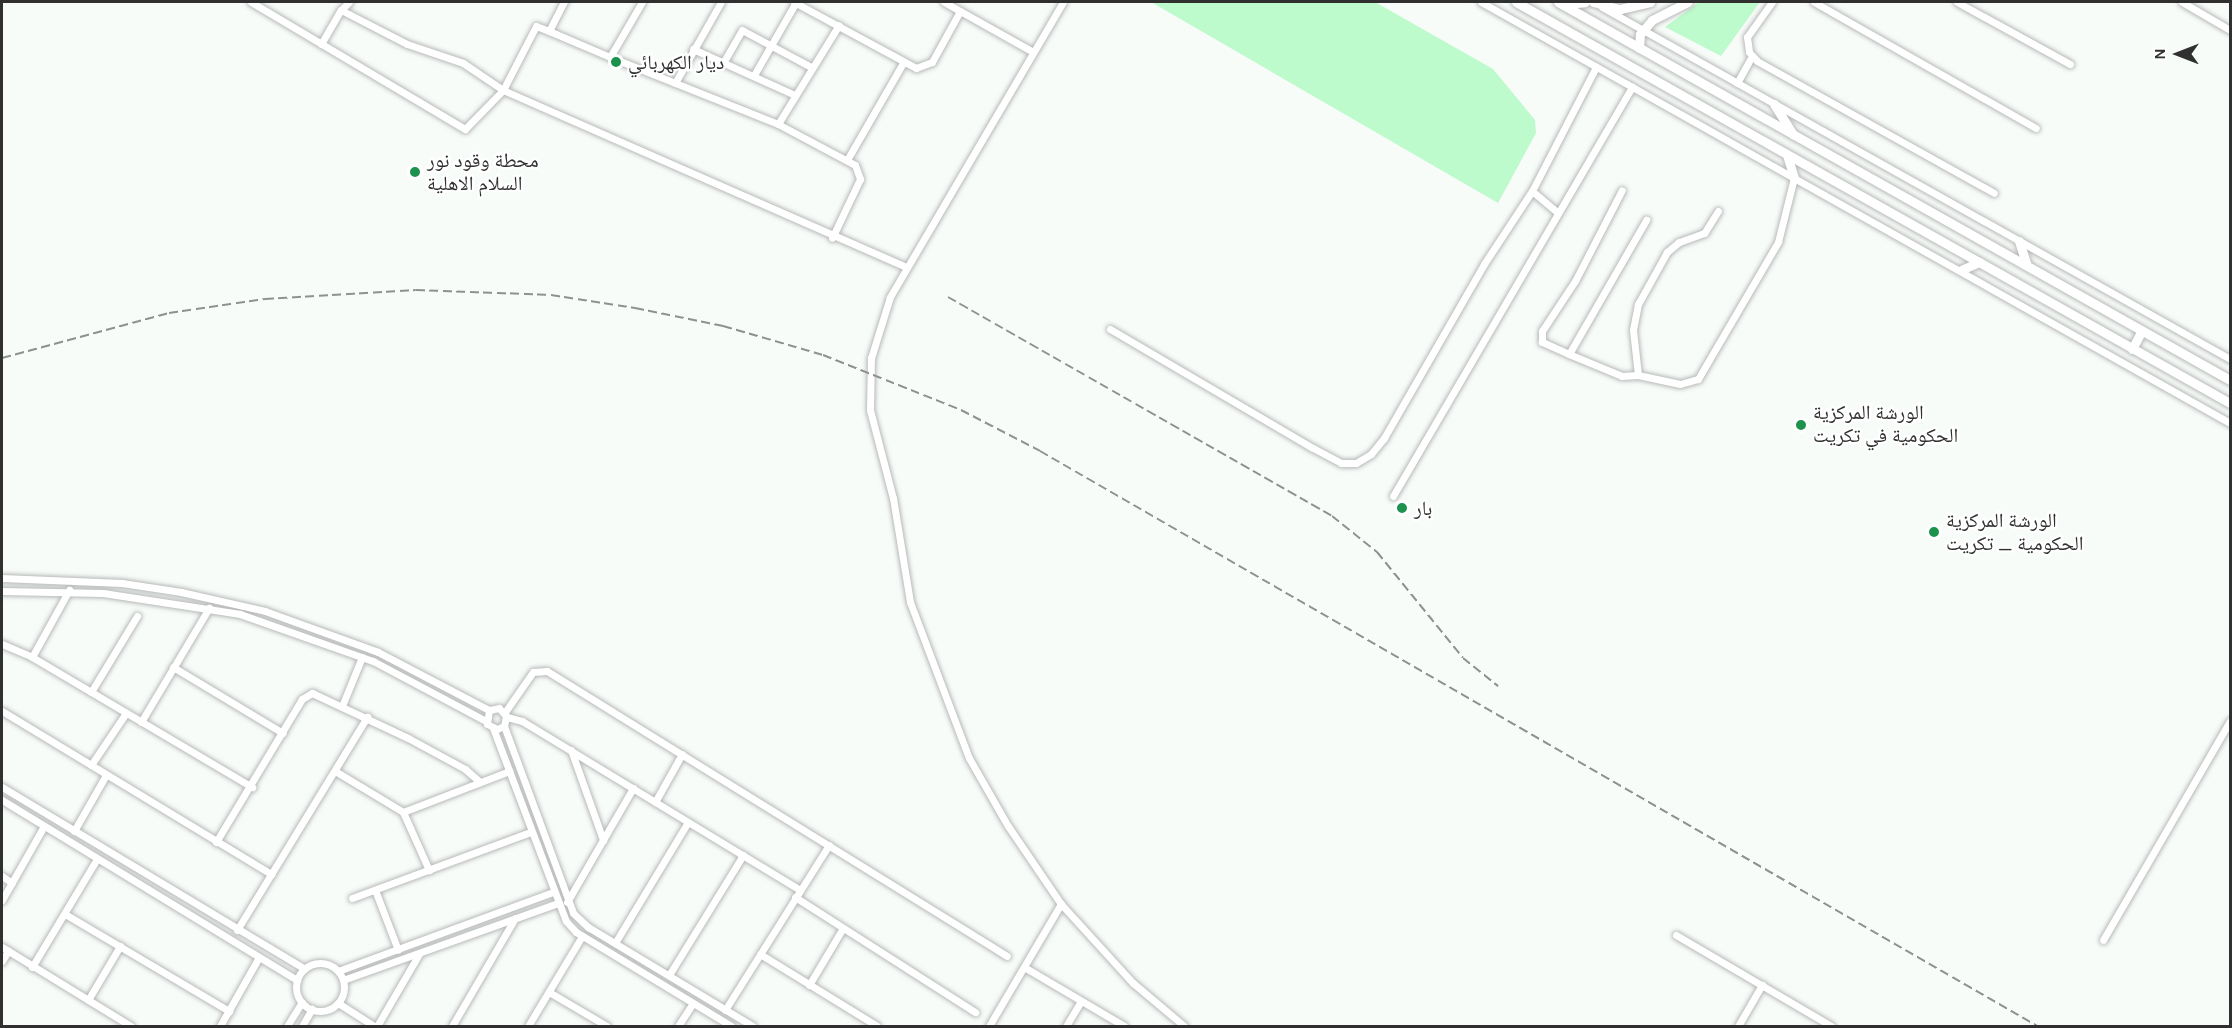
<!DOCTYPE html>
<meta charset="utf-8">
<style>
body{margin:0}
#map{position:relative;width:2232px;height:1028px;overflow:hidden;background:#f8fcf9;font-family:Karla,"Noto Naskh Arabic",sans-serif}
div>[style]{position:absolute}
.green>*{inset:0;background:#bdfacc}
.roads{filter:drop-shadow(0 0 2px #b7bab8) drop-shadow(0 0 2px #b7bab8)}
.minor>*{height:7px;margin:-3.5px;padding:0 3.5px;transform-origin:3.5px;border-radius:3.5px;background:#fff}
.minor>.ring{margin:-3.5px;padding:0;box-sizing:content-box;background:none;border:7px solid #fff;border-radius:50%}
.secondary>*{height:9px;margin:-4.5px;padding:0 4.5px;transform-origin:4.5px;border-radius:4.5px;background:#fff}
.rail>*{height:2px;margin-top:-1px;transform-origin:0;background:repeating-linear-gradient(90deg,#8e918f 0 9px,transparent 0 13.5px)}
.dots>*{width:16px;height:16px;translate:-50% -50%;box-sizing:border-box;border:3px solid #fff;border-radius:50%}
span{translate:-50% -50%;white-space:nowrap;text-align:center;line-height:1.15;-webkit-text-stroke:4.5px #fff;paint-order:stroke}
.poi-label{font-size:20px;color:#2f302f}
.left{translate:0 -50%;text-align:left}
.frame{position:absolute;inset:0;border:3px solid #2f302f;pointer-events:none}
.north{position:absolute;left:2148px;top:24px;width:60px;height:60px;-webkit-text-stroke:4px #fff;paint-order:stroke;rotate:270deg;font-size:16px;font-weight:700;line-height:24px;text-align:center;color:#2f302f}
.north::after{content:'';display:block;margin:auto;width:21px;height:27px;background:#2f302f;clip-path:polygon(50% 0,100% 100%,50% 72%,0 100%)}
</style>
<div id="map">
<div class="green">
<i style="clip-path:polygon(1151px 2px,1375px 2px,1493px 69px,1535px 120px,1536px 133px,1498px 203px)"></i>
<i style="clip-path:polygon(1699px 2px,1760px 2px,1721px 56px,1665px 27px)"></i>
</div>
<div class="roads">
<div class="minor">
<i style="left:251px;top:2px;width:249px;rotate:30.7deg"></i>
<i style="left:465px;top:129px;width:54px;rotate:-45.7deg"></i>
<i style="left:503px;top:90px;width:72px;rotate:-62.7deg"></i>
<i style="left:536px;top:26px;width:14px;rotate:21deg"></i>
<i style="left:549px;top:31px;width:33px;rotate:-63deg"></i>
<i style="left:642px;top:2px;width:64px;rotate:120.2deg"></i>
<i style="left:610px;top:57px;width:181px;rotate:21.7deg"></i>
<i style="left:778px;top:124px;width:87px;rotate:28deg"></i>
<i style="left:855px;top:165px;width:15px;rotate:70deg"></i>
<i style="left:860px;top:179px;width:65px;rotate:115.4deg"></i>
<i style="left:794px;top:2px;width:139px;rotate:28.4deg"></i>
<i style="left:916px;top:68px;width:17px;rotate:-21deg"></i>
<i style="left:932px;top:62px;width:58px;rotate:-61.2deg"></i>
<i style="left:944px;top:2px;width:102px;rotate:29.3deg"></i>
<i style="left:1063px;top:2px;width:342px;rotate:120.4deg"></i>
<i style="left:890px;top:297px;width:64px;rotate:107.3deg"></i>
<i style="left:871px;top:358px;width:52px;rotate:91.1deg"></i>
<i style="left:870px;top:410px;width:91px;rotate:75.4deg"></i>
<i style="left:893px;top:498px;width:105px;rotate:80.7deg"></i>
<i style="left:910px;top:602px;width:167px;rotate:69.3deg"></i>
<i style="left:969px;top:758px;width:78px;rotate:60.2deg"></i>
<i style="left:1008px;top:826px;width:94px;rotate:55.8deg"></i>
<i style="left:1061px;top:904px;width:107px;rotate:47.7deg"></i>
<i style="left:1133px;top:983px;width:67px;rotate:40.1deg"></i>
<i style="left:1481px;top:2px;width:859px;rotate:29.34deg"></i>
<i style="left:1772px;top:2px;width:43px;rotate:125.5deg"></i>
<i style="left:1747px;top:37px;width:15px;rotate:82deg"></i>
<i style="left:1749px;top:52px;width:12px;rotate:48deg"></i>
<i style="left:1757px;top:61px;width:271px;rotate:29.1deg"></i>
<i style="left:1814px;top:2px;width:255px;rotate:29.6deg"></i>
<i style="left:1957px;top:2px;width:129px;rotate:28.8deg"></i>
<i style="left:2182px;top:2px;width:56px;rotate:30.3deg"></i>
<i style="left:1602px;top:7px;width:720px;rotate:29.27deg"></i>
<i style="left:341px;top:10px;width:11px;rotate:-45deg"></i>
<i style="left:549px;top:31px;width:66px;rotate:23.1deg"></i>
<i style="left:321px;top:44px;width:39px;rotate:-60deg"></i>
<i style="left:341px;top:10px;width:74px;rotate:27.3deg"></i>
<i style="left:407px;top:44px;width:59px;rotate:18.7deg"></i>
<i style="left:463px;top:63px;width:48px;rotate:34deg"></i>
<i style="left:503px;top:90px;width:440px;rotate:23.7deg"></i>
<i style="left:693px;top:49px;width:112px;rotate:24.3deg"></i>
<i style="left:723px;top:63px;width:38px;rotate:-60deg"></i>
<i style="left:742px;top:30px;width:78px;rotate:28.2deg"></i>
<i style="left:754px;top:75px;width:84px;rotate:-60.1deg"></i>
<i style="left:675px;top:83px;width:93px;rotate:-60.4deg"></i>
<i style="left:1737px;top:83px;width:31px;rotate:-61deg"></i>
<i style="left:778px;top:124px;width:116px;rotate:-58.4deg"></i>
<i style="left:847px;top:160px;width:112px;rotate:-60deg"></i>
<i style="left:1532px;top:191px;width:140px;rotate:-62.7deg"></i>
<i style="left:1718px;top:211px;width:26px;rotate:122deg"></i>
<i style="left:1704px;top:233px;width:27px;rotate:160deg"></i>
<i style="left:1679px;top:242px;width:16px;rotate:140deg"></i>
<i style="left:1667px;top:252px;width:60px;rotate:119.1deg"></i>
<i style="left:1638px;top:304px;width:26px;rotate:101deg"></i>
<i style="left:1633px;top:330px;width:45px;rotate:83.7deg"></i>
<i style="left:1638px;top:375px;width:43px;rotate:12.1deg"></i>
<i style="left:1680px;top:384px;width:19px;rotate:-16deg"></i>
<i style="left:1698px;top:379px;width:159px;rotate:-59.7deg"></i>
<i style="left:1778px;top:242px;width:66px;rotate:-76deg"></i>
<i style="left:1110px;top:329px;width:235px;rotate:30.4deg"></i>
<i style="left:1313px;top:448px;width:32px;rotate:28deg"></i>
<i style="left:1341px;top:463px;width:15px"></i>
<i style="left:1356px;top:463px;width:17px;rotate:-31deg"></i>
<i style="left:1371px;top:454px;width:21px;rotate:-51deg"></i>
<i style="left:1384px;top:438px;width:201px;rotate:-60.1deg"></i>
<i style="left:1484px;top:264px;width:87px;rotate:-56.7deg"></i>
<i style="left:1532px;top:191px;width:34px;rotate:40deg"></i>
<i style="left:1569px;top:354px;width:30px;rotate:-156deg"></i>
<i style="left:1542px;top:342px;width:11px;rotate:-90deg"></i>
<i style="left:1542px;top:331px;width:60px;rotate:-56.6deg"></i>
<i style="left:1575px;top:281px;width:102px;rotate:-62.7deg"></i>
<i style="left:1638px;top:375px;width:16px;rotate:176deg"></i>
<i style="left:1622px;top:376px;width:57px;rotate:-157.5deg"></i>
<i style="left:1569px;top:354px;width:155px;rotate:-60.1deg"></i>
<i style="left:1393px;top:496px;width:474px;rotate:-59.7deg"></i>
<i style="left:2px;top:578px;width:120px;rotate:2.4deg"></i>
<i style="left:122px;top:583px;width:60px;rotate:8.7deg"></i>
<i style="left:181px;top:592px;width:86px;rotate:12.7deg"></i>
<i style="left:265px;top:611px;width:120px;rotate:19.9deg"></i>
<i style="left:378px;top:652px;width:125px;rotate:27.6deg"></i>
<i style="left:2px;top:591px;width:101px;rotate:1.1deg"></i>
<i style="left:103px;top:593px;width:139px;rotate:8.7deg"></i>
<i style="left:240px;top:614px;width:141px;rotate:19.5deg"></i>
<i style="left:373px;top:661px;width:128px;rotate:28deg"></i>
<i style="left:2px;top:644px;width:33px;rotate:23deg"></i>
<i style="left:32px;top:657px;width:256px;rotate:30.6deg"></i>
<i style="left:32px;top:657px;width:77px;rotate:-61.1deg"></i>
<i style="left:173px;top:667px;width:128px;rotate:31deg"></i>
<i style="left:91px;top:692px;width:89px;rotate:-58.8deg"></i>
<i style="left:342px;top:706px;width:53px;rotate:-67.8deg"></i>
<i style="left:2px;top:711px;width:315px;rotate:31.2deg"></i>
<i style="left:505px;top:712px;width:49px;rotate:-55deg"></i>
<i style="left:533px;top:672px;width:14px;rotate:-4deg"></i>
<i style="left:547px;top:671px;width:541px;rotate:31.78deg"></i>
<i style="left:507px;top:717px;width:16px;rotate:15deg"></i>
<i style="left:522px;top:721px;width:325px;rotate:31.3deg"></i>
<i style="left:141px;top:722px;width:133px;rotate:-59.2deg"></i>
<i style="left:504px;top:726px;width:8px;rotate:157deg"></i>
<i style="left:497px;top:729px;width:11px;rotate:-153deg"></i>
<i style="left:487px;top:724px;width:14px;rotate:-82deg"></i>
<i style="left:489px;top:710px;width:10px;rotate:-11deg"></i>
<i style="left:499px;top:708px;width:11px;rotate:49deg"></i>
<i style="left:506px;top:716px;width:10px;rotate:101deg"></i>
<i style="left:504px;top:726px;width:199px;rotate:69.7deg"></i>
<i style="left:573px;top:913px;width:21px;rotate:43deg"></i>
<i style="left:588px;top:927px;width:192px;rotate:31deg"></i>
<i style="left:493px;top:728px;width:206px;rotate:69.3deg"></i>
<i style="left:566px;top:921px;width:15px;rotate:48deg"></i>
<i style="left:576px;top:932px;width:181px;rotate:31.2deg"></i>
<i style="left:571px;top:750px;width:96px;rotate:70.4deg"></i>
<i style="left:91px;top:765px;width:63px;rotate:-56.1deg"></i>
<i style="left:335px;top:771px;width:79px;rotate:31.1deg"></i>
<i style="left:403px;top:812px;width:64px;rotate:65.9deg"></i>
<i style="left:2px;top:787px;width:353px;rotate:31deg"></i>
<i style="left:2px;top:800px;width:346px;rotate:31.4deg"></i>
<i style="left:655px;top:802px;width:55px;rotate:-60.6deg"></i>
<i style="left:403px;top:812px;width:114px;rotate:-21.1deg"></i>
<i style="left:74px;top:831px;width:64px;rotate:-60.3deg"></i>
<i style="left:216px;top:842px;width:167px;rotate:-59deg"></i>
<i style="left:302px;top:699px;width:12px;rotate:-31deg"></i>
<i style="left:312px;top:693px;width:106px;rotate:25.1deg"></i>
<i style="left:408px;top:738px;width:65px;rotate:28.5deg"></i>
<i style="left:465px;top:769px;width:20px;rotate:41deg"></i>
<i style="left:2px;top:876px;width:12px;rotate:35deg"></i>
<i style="left:375px;top:890px;width:64px;rotate:69deg"></i>
<i style="left:795px;top:897px;width:214px;rotate:32.6deg"></i>
<i style="left:352px;top:898px;width:190px;rotate:-20.3deg"></i>
<i style="left:2px;top:900px;width:85px;rotate:-60.4deg"></i>
<i style="left:567px;top:902px;width:132px;rotate:-59.9deg"></i>
<i style="left:65px;top:914px;width:191px;rotate:30.6deg"></i>
<i style="left:237px;top:930px;width:250px;rotate:-58.6deg"></i>
<i style="left:1676px;top:935px;width:180px;rotate:30.4deg"></i>
<i style="left:2103px;top:940px;width:253px;rotate:-59.9deg"></i>
<i style="left:615px;top:943px;width:141px;rotate:-58.9deg"></i>
<i style="left:2px;top:947px;width:151px;rotate:31.5deg"></i>
<i style="left:760px;top:954px;width:137px;rotate:31.6deg"></i>
<i style="left:2px;top:961px;width:12px;rotate:-59deg"></i>
<i class="ring" style="left:296px;top:963px;width:41px;height:41px"></i>
<i style="left:32px;top:967px;width:126px;rotate:-59deg"></i>
<i style="left:1024px;top:967px;width:116px;rotate:30.5deg"></i>
<i style="left:338px;top:971px;width:229px;rotate:-20.2deg"></i>
<i style="left:669px;top:975px;width:141px;rotate:-58.3deg"></i>
<i style="left:343px;top:980px;width:228px;rotate:-19.7deg"></i>
<i style="left:809px;top:985px;width:66px;rotate:-59.2deg"></i>
<i style="left:549px;top:992px;width:67px;rotate:30.4deg"></i>
<i style="left:88px;top:1000px;width:63px;rotate:-59.3deg"></i>
<i style="left:338px;top:1003px;width:43px;rotate:32.6deg"></i>
<i style="left:725px;top:1010px;width:195px;rotate:-57.8deg"></i>
<i style="left:220px;top:1026px;width:79px;rotate:-60.5deg"></i>
<i style="left:287px;top:1026px;width:28px;rotate:-58deg"></i>
<i style="left:302px;top:1026px;width:20px;rotate:-60deg"></i>
<i style="left:377px;top:1026px;width:83px;rotate:-59.7deg"></i>
<i style="left:452px;top:1026px;width:125px;rotate:-59.7deg"></i>
<i style="left:528px;top:1026px;width:105px;rotate:-59deg"></i>
<i style="left:678px;top:1026px;width:27px;rotate:-57deg"></i>
<i style="left:989px;top:1026px;width:142px;rotate:-59.5deg"></i>
<i style="left:1066px;top:1026px;width:29px;rotate:-59deg"></i>
<i style="left:1738px;top:1026px;width:48px;rotate:-59.7deg"></i>
</div>
<div class="secondary">
<i style="left:1516px;top:2px;width:819px;rotate:29.32deg"></i>
<i style="left:1558px;top:2px;width:771px;rotate:29.36deg"></i>
<i style="left:1593px;top:2px;width:28px;rotate:15deg"></i>
<i style="left:1620px;top:9px;width:31px;rotate:-13deg"></i>
<i style="left:1564px;top:4px;width:21px;rotate:-5deg"></i>
<i style="left:1639px;top:48px;width:14px;rotate:-86deg"></i>
<i style="left:1640px;top:34px;width:18px;rotate:-49deg"></i>
<i style="left:1652px;top:20px;width:40px;rotate:-26.6deg"></i>
<i style="left:1774px;top:104px;width:36px;rotate:58deg"></i>
<i style="left:1787px;top:155px;width:24px;rotate:73deg"></i>
<i style="left:2019px;top:241px;width:23px;rotate:72deg"></i>
<i style="left:1961px;top:270px;width:20px;rotate:-24deg"></i>
<i style="left:2132px;top:349px;width:21px;rotate:-62deg"></i>
</div>
</div>
<div class="rail">
<i style="left:948px;top:297px;width:442px;rotate:29.7deg"></i>
<i style="left:1332px;top:516px;width:58px;rotate:38.7deg"></i>
<i style="left:1377px;top:552px;width:136px;rotate:50.9deg"></i>
<i style="left:1463px;top:658px;width:45px;rotate:38.7deg"></i>
<i style="left:2px;top:358px;width:173px;rotate:-15.1deg"></i>
<i style="left:169px;top:313px;width:97px;rotate:-8.3deg"></i>
<i style="left:265px;top:299px;width:151px;rotate:-3.4deg"></i>
<i style="left:416px;top:290px;width:135px;rotate:2.1deg"></i>
<i style="left:551px;top:295px;width:85px;rotate:8.8deg"></i>
<i style="left:635px;top:308px;width:90px;rotate:11.6deg"></i>
<i style="left:723px;top:326px;width:104px;rotate:16.2deg"></i>
<i style="left:823px;top:355px;width:149px;rotate:21.7deg"></i>
<i style="left:961px;top:410px;width:89px;rotate:27.4deg"></i>
<i style="left:1040px;top:451px;width:1151px;rotate:29.97deg"></i>
</div>
<div class="dots">
<i style="left:616px;top:62px;background:#1c924d"></i>
<i style="left:415px;top:172px;background:#1c924d"></i>
<i style="left:1801px;top:425px;background:#1c924d"></i>
<i style="left:1402px;top:508px;background:#1c924d"></i>
<i style="left:1934px;top:532px;background:#1c924d"></i>
</div>
<div class="poi-label">
<span class="left" style="left:628px;top:62px">ديار الكهربائي</span>
<span class="left" style="left:427px;top:172px">محطة وقود نور<br>السلام الاهلية</span>
<span class="left" style="left:1813px;top:424px">الورشة المركزية<br>الحكومية في تكريت</span>
<span class="left" style="left:1414px;top:508px">بار</span>
<span class="left" style="left:1946px;top:532px">الورشة المركزية<br>الحكومية _ تكريت</span>
</div>
<div class="frame"></div>
<div class="north">N</div>
</div>
